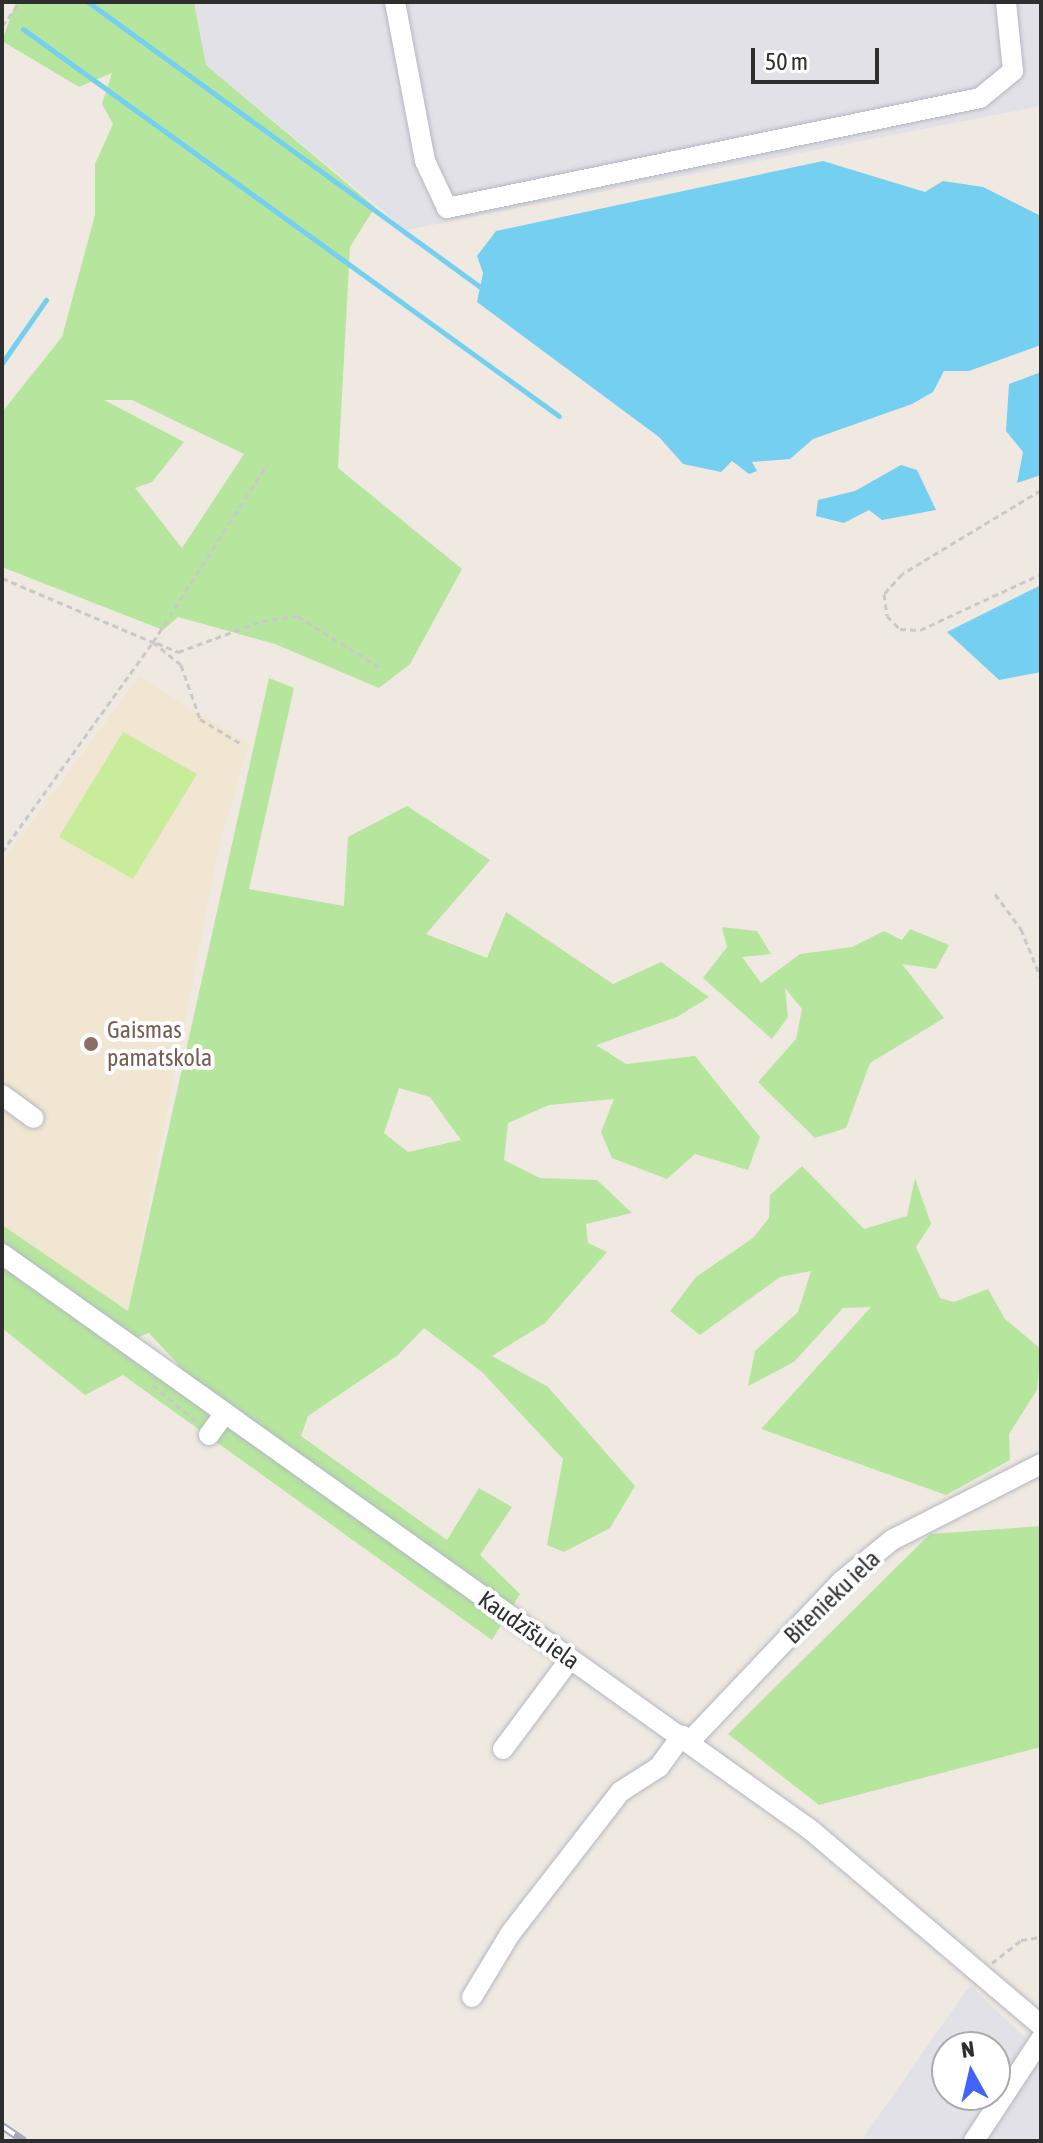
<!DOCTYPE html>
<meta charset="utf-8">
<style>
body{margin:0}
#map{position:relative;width:1043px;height:2143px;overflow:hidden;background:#efe9e1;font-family:"Asap Condensed",sans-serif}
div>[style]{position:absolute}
.industrial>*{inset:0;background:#e3e1e8}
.education>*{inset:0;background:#f0e6d1}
.green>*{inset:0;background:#b6e59e}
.pitch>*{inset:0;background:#c9ec9a}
.water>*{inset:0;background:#75cff0}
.stream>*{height:5px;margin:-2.5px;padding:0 2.5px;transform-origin:2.5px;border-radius:2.5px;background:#75cff0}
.path>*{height:3px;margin-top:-1.5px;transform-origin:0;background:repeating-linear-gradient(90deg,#c9c9c9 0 6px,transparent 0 10px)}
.roads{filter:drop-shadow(0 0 2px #b4b7c1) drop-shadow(0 0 2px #b4b7c1)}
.minor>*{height:20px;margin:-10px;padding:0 10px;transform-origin:10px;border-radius:10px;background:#fff}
.rail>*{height:8px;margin-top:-4px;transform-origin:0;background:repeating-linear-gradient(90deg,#fff 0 15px,#a3a6b8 0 30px);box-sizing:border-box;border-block:2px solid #a3a6b8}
.dots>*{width:22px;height:22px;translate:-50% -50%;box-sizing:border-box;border:4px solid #fff;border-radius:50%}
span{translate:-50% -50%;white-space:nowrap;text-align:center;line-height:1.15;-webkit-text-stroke:8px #fff;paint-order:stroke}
.education-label{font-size:24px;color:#785e54}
.left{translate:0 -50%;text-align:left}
.street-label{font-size:24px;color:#2e2e2e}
.frame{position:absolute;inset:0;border:4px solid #2e2e2e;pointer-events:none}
.north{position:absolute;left:931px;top:2031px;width:80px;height:80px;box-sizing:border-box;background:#fff;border:2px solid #ababab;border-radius:50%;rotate:352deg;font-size:22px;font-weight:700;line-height:32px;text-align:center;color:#2e2e2e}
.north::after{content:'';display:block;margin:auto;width:28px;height:36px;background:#4264fb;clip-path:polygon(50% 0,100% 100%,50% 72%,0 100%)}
.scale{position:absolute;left:751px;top:48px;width:128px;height:36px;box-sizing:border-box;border:4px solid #2e2e2e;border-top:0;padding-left:10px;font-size:24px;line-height:28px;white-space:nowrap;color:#2e2e2e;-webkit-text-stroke:6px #fff;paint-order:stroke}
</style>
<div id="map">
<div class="industrial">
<i style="clip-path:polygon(194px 2px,1041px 2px,1041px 106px,406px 230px,206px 65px)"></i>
<i style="clip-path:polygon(evenodd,970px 1985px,1030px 2042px,1026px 2078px,1041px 2057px,1041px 2141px,861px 2141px,970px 1985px,947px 2047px,995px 2047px,995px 2095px,947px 2095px,947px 2047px)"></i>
</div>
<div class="education">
<i style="clip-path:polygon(139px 677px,249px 744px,220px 842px,128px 1311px,2px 1225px,2px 862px)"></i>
</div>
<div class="green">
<i style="clip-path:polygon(evenodd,16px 2px,194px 2px,206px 65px,375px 207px,350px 247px,338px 468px,462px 569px,410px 664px,379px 688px,275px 644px,178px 617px,163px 630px,2px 567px,2px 412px,62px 337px,95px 215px,95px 164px,113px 124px,102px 104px,112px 73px,79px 87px,2px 41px,16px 2px,104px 400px,132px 400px,244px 454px,182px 548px,135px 488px,152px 482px,184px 442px,104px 400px)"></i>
<i style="clip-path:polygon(evenodd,269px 678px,294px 688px,249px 889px,344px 906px,348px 837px,407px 806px,490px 860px,426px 934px,487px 958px,506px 912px,613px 984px,661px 962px,709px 997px,677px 1017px,596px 1045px,626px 1064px,695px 1056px,760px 1137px,748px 1170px,695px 1154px,667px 1179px,612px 1158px,601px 1132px,614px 1099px,549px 1105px,508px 1123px,504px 1160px,540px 1178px,597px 1180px,632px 1213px,586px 1224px,588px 1243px,607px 1252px,545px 1323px,492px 1356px,548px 1387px,635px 1486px,610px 1528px,564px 1552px,547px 1545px,563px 1459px,482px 1372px,424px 1328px,398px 1355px,308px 1416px,301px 1436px,447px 1540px,479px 1488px,512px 1507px,480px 1555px,520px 1594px,492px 1640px,123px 1375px,85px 1395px,2px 1328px,2px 1225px,128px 1311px,269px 678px,399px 1088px,430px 1097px,461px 1140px,408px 1152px,384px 1133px,399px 1088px,269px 678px,149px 1333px,178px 1364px,173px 1385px,121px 1344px,149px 1333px)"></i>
<i style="clip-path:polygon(722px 927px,757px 931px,771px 954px,742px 957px,761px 983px,800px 954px,852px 947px,884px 931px,902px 940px,910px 929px,949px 945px,936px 969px,902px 964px,944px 1018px,870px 1063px,846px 1128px,815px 1138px,758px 1082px,796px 1039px,802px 1009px,785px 988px,788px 1017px,772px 1039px,703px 978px,727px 947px)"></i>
<i style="clip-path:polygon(802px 1166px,864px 1229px,907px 1216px,915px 1178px,931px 1224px,916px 1247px,940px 1298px,954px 1302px,988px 1289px,1005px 1319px,1041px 1349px,1037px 1390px,1009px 1434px,1010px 1460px,946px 1495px,761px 1429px,871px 1307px,843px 1308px,794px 1362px,748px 1386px,755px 1351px,798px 1312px,811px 1271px,780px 1277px,700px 1335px,670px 1311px,696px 1277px,753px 1238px,769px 1218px,770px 1195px)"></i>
<i style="clip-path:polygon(1041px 1526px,1041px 1747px,819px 1805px,728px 1734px,930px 1534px)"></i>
</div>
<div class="pitch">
<i style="clip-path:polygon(123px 732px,197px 774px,133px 879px,59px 837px)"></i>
</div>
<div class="water">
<i style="clip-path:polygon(823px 161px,925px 192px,943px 181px,983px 187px,1041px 216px,1041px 345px,969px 371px,944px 371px,933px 392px,912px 404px,813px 439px,790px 459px,752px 462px,757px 471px,749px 474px,732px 461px,721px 472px,683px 464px,659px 437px,477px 302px,483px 273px,477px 256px,496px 231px)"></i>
<i style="clip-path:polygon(1041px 372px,1041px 475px,1017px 483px,1023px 452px,1006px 431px,1009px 384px)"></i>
<i style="clip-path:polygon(901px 465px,917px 470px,936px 510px,882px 520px,869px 510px,844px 523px,816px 516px,818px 500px,855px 491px)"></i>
<i style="clip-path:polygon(1041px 585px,1041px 672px,999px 680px,947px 632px)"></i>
</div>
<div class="stream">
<i style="left:88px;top:2px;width:490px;rotate:36deg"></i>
<i style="left:23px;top:29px;width:661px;rotate:35.83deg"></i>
<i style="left:2px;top:363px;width:77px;rotate:-55.1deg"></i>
</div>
<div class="path">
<i style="left:2px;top:26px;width:30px;rotate:-53deg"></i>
<i style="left:1041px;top:490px;width:162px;rotate:148.9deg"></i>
<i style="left:902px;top:574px;width:27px;rotate:132deg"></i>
<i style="left:884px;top:594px;width:22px;rotate:82deg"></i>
<i style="left:887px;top:616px;width:18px;rotate:45deg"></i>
<i style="left:900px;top:629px;width:20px;rotate:3deg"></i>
<i style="left:920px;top:630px;width:133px;rotate:-24.8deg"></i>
<i style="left:2px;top:578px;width:164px;rotate:23deg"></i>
<i style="left:153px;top:642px;width:36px;rotate:39deg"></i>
<i style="left:181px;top:665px;width:57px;rotate:70.6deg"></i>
<i style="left:200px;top:719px;width:47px;rotate:31deg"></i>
<i style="left:157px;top:643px;width:23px;rotate:23deg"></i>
<i style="left:178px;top:652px;width:90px;rotate:-20.3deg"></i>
<i style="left:262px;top:621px;width:36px;rotate:-8deg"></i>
<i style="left:298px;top:616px;width:96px;rotate:32.2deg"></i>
<i style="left:2px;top:852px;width:259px;rotate:-54.3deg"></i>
<i style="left:153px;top:642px;width:211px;rotate:-57.2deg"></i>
<i style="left:995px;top:894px;width:44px;rotate:53.4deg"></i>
<i style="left:1021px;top:929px;width:53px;rotate:67.8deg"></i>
<i style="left:153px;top:1385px;width:56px;rotate:39.9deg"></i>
<i style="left:992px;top:1963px;width:37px;rotate:-38deg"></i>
<i style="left:1021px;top:1940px;width:20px;rotate:-9deg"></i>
</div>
<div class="roads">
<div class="minor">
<i style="left:395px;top:2px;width:162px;rotate:79.3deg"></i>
<i style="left:425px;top:161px;width:52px;rotate:64.9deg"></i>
<i style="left:447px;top:208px;width:544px;rotate:-11.66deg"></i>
<i style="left:980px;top:98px;width:43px;rotate:-39.3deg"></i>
<i style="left:1013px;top:71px;width:69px;rotate:-95.8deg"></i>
<i style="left:2px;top:1095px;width:39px;rotate:36deg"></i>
<i style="left:2px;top:1254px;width:994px;rotate:35.46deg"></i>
<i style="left:812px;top:1831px;width:300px;rotate:40.3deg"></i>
<i style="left:209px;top:1435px;width:27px;rotate:-54deg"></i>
<i style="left:690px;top:1741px;width:221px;rotate:-46.5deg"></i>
<i style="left:842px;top:1581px;width:65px;rotate:-39.4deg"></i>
<i style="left:892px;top:1540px;width:167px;rotate:-27deg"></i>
<i style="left:503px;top:1749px;width:112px;rotate:-53.3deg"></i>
<i style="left:472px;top:1997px;width:74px;rotate:-58.9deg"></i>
<i style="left:510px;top:1934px;width:180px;rotate:-52.2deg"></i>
<i style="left:620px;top:1792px;width:46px;rotate:-32.7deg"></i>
<i style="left:659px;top:1767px;width:39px;rotate:-54deg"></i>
<i style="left:974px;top:2141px;width:122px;rotate:-56.7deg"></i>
</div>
</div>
<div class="rail">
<i style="left:2px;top:2126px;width:27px;rotate:34deg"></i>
</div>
<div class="dots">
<i style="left:91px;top:1044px;background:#8d6e63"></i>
</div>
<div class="education-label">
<span class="left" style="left:107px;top:1044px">Gaismas<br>pamatskola</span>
</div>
<div class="street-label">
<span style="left:832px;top:1597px;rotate:-44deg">Bitenieku iela</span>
<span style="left:529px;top:1630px;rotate:35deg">Kaudzīšu iela</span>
</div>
<div class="frame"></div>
<div class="north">N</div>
<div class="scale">50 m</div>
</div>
